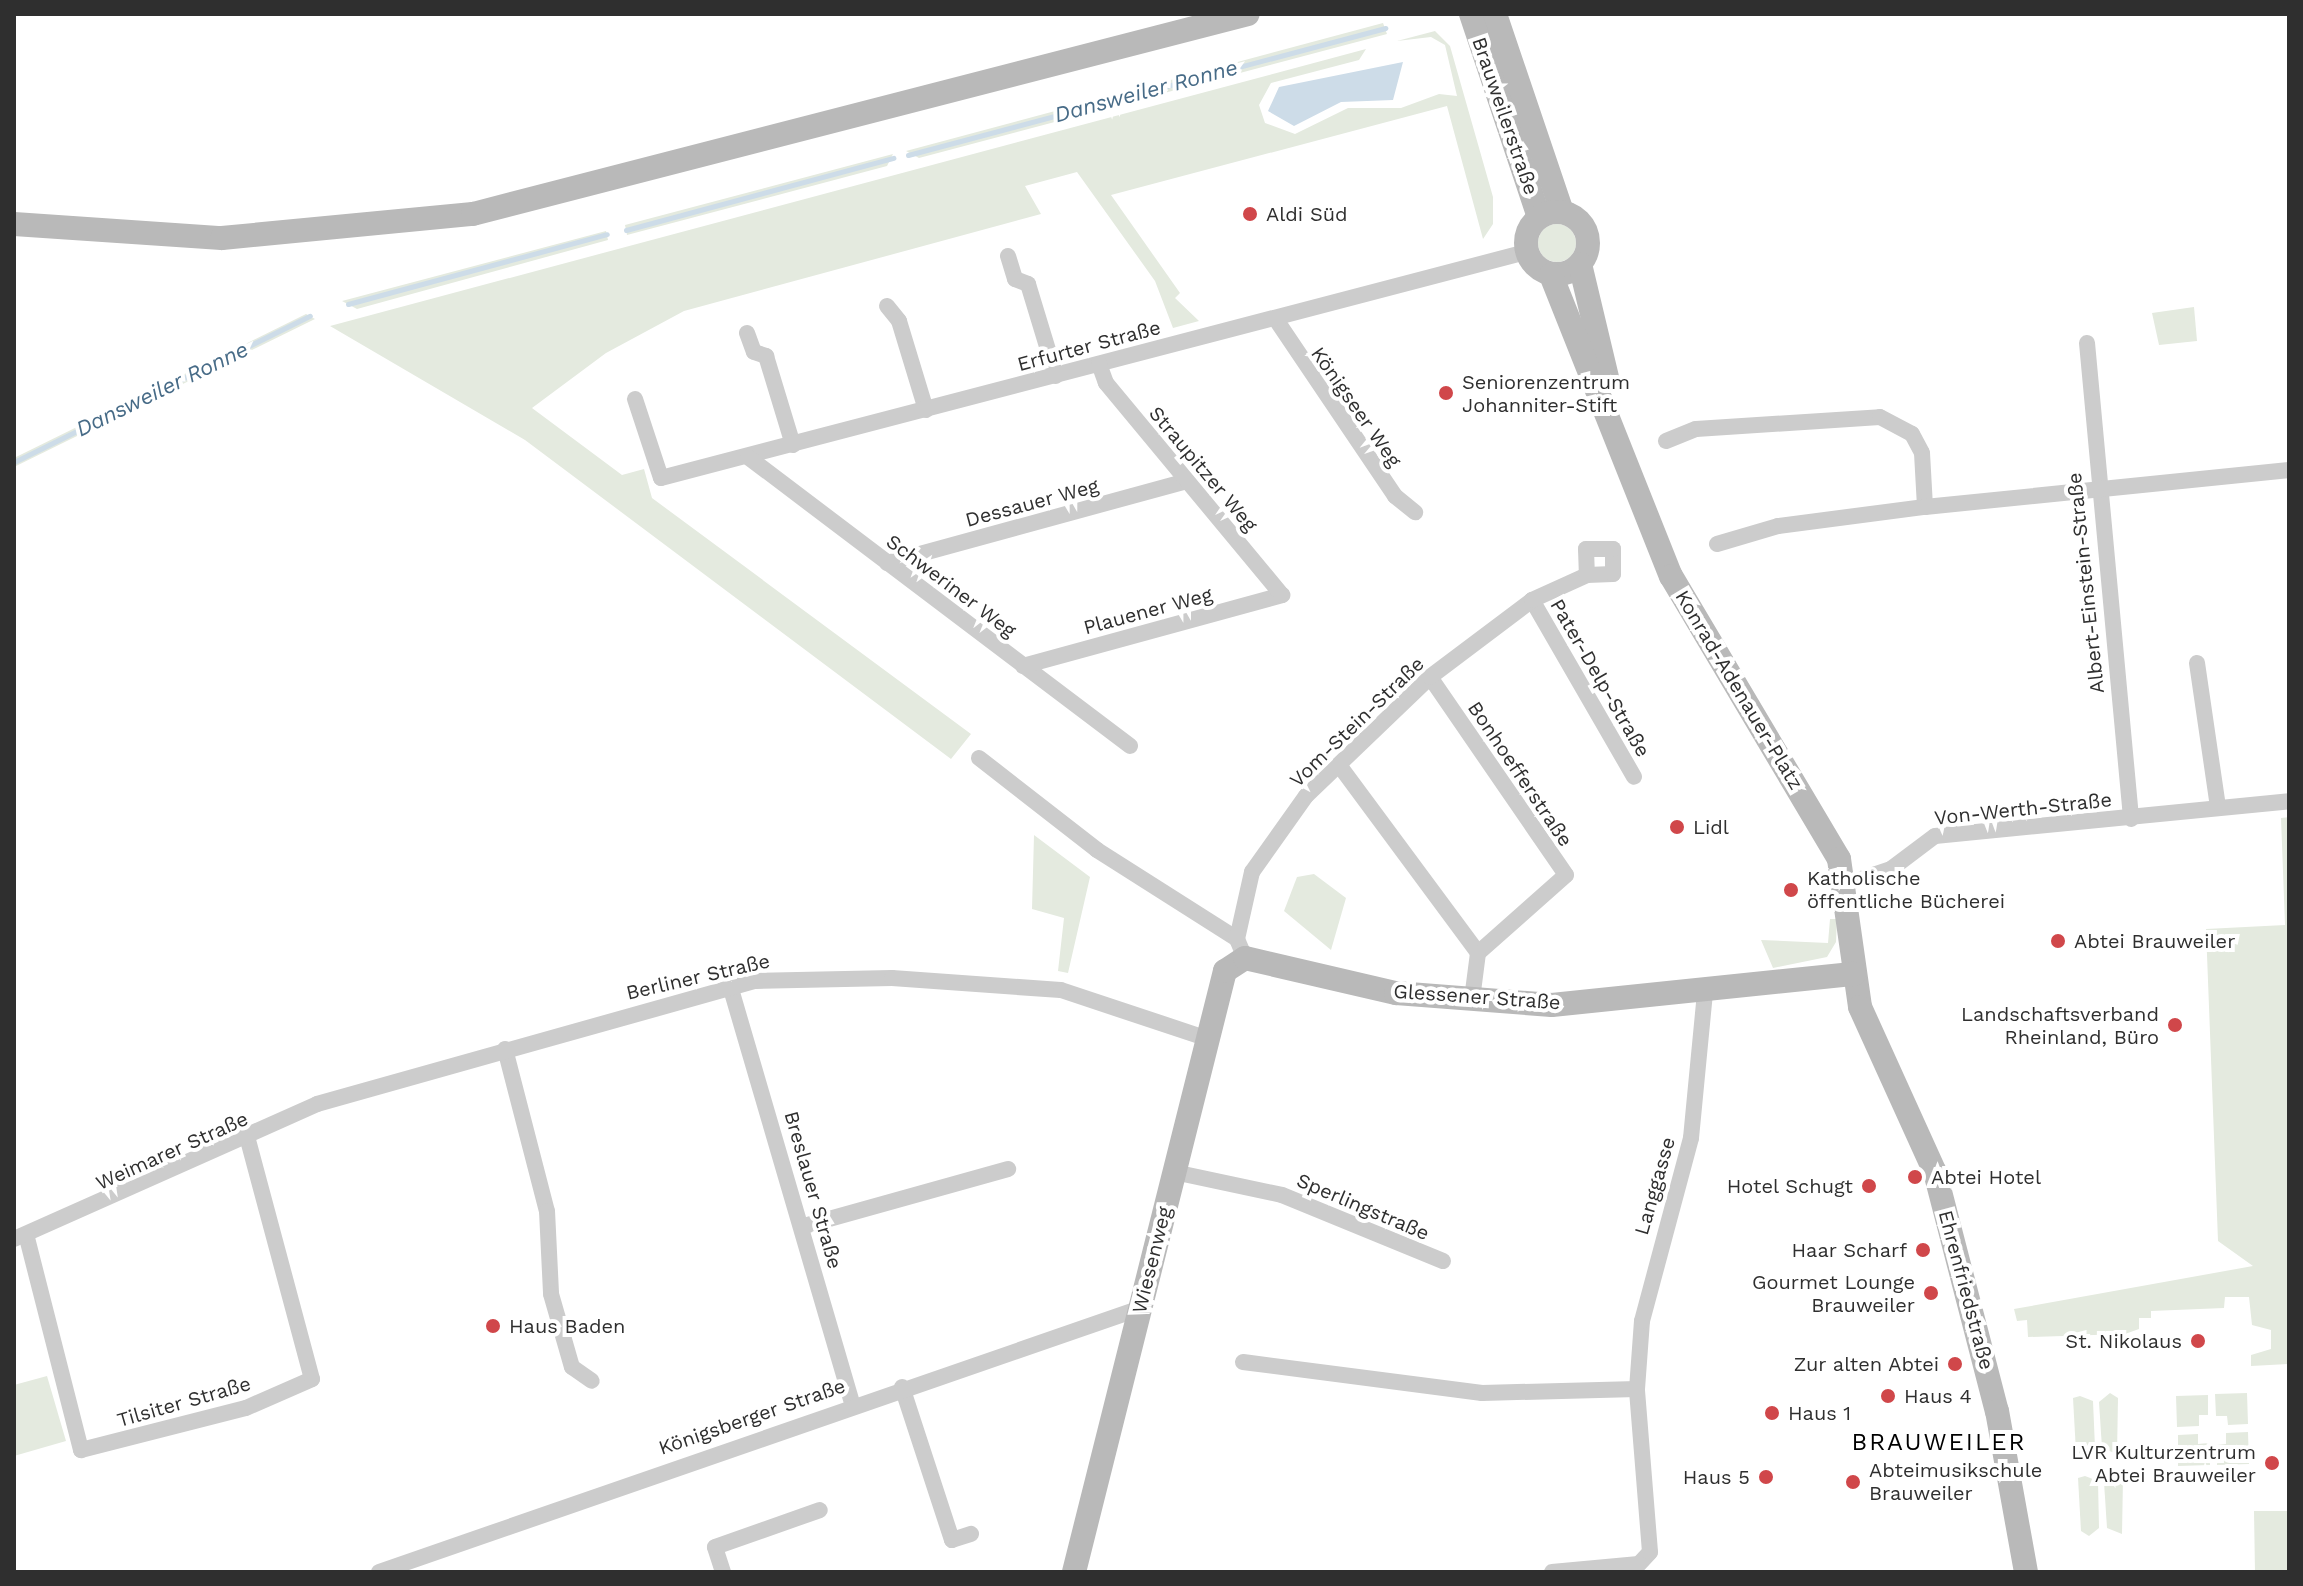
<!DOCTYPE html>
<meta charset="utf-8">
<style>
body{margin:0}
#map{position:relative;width:2303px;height:1586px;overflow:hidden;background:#fff;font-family:"Work Sans",sans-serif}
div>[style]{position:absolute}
.green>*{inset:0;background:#e4eadf}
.round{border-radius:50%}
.water>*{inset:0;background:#cddce8}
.stream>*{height:5px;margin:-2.5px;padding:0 2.5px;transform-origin:2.5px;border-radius:2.5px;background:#cddce8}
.street>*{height:16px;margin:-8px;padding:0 8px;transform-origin:8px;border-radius:8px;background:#ccc}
.secondary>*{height:24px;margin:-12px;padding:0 12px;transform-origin:12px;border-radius:12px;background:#b9b9b9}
.secondary>.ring{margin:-12px;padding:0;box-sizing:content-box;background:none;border:24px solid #b9b9b9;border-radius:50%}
.dots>*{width:22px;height:22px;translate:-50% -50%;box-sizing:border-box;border:4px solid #fff;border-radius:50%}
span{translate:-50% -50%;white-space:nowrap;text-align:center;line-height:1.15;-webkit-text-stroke:8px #fff;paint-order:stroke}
.street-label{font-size:20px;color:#2f2f2f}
.poi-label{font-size:20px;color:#2f2f2f}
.left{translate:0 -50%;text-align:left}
.right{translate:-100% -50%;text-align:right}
.water-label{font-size:22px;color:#476b87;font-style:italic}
.quarter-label{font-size:24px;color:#000;letter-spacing:2px}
.frame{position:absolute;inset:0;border:16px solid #2f2f2f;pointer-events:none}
</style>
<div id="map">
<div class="green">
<i style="clip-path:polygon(1383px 23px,1387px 34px,919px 158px,906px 151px)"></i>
<i style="clip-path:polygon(1435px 31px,1450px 46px,1493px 197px,1493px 224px,1483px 239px,1447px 106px,1111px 195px,1180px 293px,1175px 298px,1199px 321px,1173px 328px,1155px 281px,1077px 172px,1025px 186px,1041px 214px,684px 311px,606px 353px,532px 408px,622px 475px,644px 469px,652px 498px,971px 734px,951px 759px,525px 440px,330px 326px,1366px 49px,1359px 60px,1271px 83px,1259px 105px,1265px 123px,1295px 134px,1348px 108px,1401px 108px,1439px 94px,1457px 96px,1445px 45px,1431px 37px,1397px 41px)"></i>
<i style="clip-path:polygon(893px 154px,887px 166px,627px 235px,625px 225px)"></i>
<i class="round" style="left:1538px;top:224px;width:38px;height:38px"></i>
<i style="clip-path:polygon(606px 231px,608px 240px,357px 309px,342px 301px)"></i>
<i style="clip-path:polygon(2194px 307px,2197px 341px,2159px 345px,2152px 313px)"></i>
<i style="clip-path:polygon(306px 314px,315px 319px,14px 467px,14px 458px)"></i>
<i style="clip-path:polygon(2289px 817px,2289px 1364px,2251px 1366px,2251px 1355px,2271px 1349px,2271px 1330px,2252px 1325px,2249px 1297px,2225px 1297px,2224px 1308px,2151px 1311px,2151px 1318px,2139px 1318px,2139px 1329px,2125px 1334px,2028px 1337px,2027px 1320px,2017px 1321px,2014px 1309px,2253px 1266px,2218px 1241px,2206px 929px,2285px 925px,2281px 818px)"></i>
<i style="clip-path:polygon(1034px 835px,1090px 877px,1068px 973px,1058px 971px,1064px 918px,1032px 909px)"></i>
<i style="clip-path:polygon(1314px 874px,1346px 898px,1331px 950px,1284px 911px,1297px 877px)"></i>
<i style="clip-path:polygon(1830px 919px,1837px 919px,1836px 942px,1827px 957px,1773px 968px,1761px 940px,1828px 943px)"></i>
<i style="clip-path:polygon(47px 1376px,66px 1441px,14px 1456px,14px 1385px)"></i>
<i style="clip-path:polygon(2110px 1393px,2118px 1398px,2117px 1454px,2102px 1448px,2099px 1402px)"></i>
<i style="clip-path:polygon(2247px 1393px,2248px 1424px,2228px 1425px,2227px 1416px,2216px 1416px,2215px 1394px)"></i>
<i style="clip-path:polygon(2208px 1395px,2208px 1415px,2199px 1415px,2199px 1426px,2177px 1427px,2176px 1396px)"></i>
<i style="clip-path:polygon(2080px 1396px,2093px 1401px,2095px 1448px,2085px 1456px,2076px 1452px,2073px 1398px)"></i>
<i style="clip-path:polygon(2248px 1432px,2249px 1464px,2217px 1465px,2217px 1445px,2226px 1444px,2226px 1433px)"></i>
<i style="clip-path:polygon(2198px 1434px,2198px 1444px,2209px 1443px,2210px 1465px,2178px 1466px,2178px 1435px)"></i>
<i style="clip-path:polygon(2115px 1474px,2123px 1478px,2122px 1534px,2107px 1528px,2104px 1482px)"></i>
<i style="clip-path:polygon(2085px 1476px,2098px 1481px,2099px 1528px,2089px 1536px,2081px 1531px,2078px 1478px)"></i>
<i style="clip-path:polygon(2254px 1511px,2289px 1511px,2289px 1572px,2255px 1572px)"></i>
</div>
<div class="water">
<i style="clip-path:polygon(1403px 62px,1393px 100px,1341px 102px,1294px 126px,1268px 111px,1279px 87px)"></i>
</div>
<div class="stream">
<i style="left:908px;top:155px;width:494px;rotate:-14.9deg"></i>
<i style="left:626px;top:230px;width:277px;rotate:-15.1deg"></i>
<i style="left:348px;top:304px;width:268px;rotate:-15.1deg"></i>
<i style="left:14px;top:462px;width:330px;rotate:-26.3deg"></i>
</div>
<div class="street">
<i style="left:1008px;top:256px;width:24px;rotate:73deg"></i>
<i style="left:1015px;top:279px;width:14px;rotate:21deg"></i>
<i style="left:1028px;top:284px;width:96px;rotate:73.1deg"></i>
<i style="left:887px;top:306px;width:19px;rotate:51deg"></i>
<i style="left:899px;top:321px;width:93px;rotate:73.1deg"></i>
<i style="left:1275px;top:318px;width:215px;rotate:56deg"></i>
<i style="left:1395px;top:496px;width:26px;rotate:39deg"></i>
<i style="left:747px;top:333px;width:20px;rotate:70deg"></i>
<i style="left:754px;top:352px;width:13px;rotate:18deg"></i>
<i style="left:766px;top:356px;width:93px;rotate:73.1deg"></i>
<i style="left:2087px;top:343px;width:478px;rotate:84.7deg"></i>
<i style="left:635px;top:399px;width:83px;rotate:71.8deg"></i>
<i style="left:661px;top:478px;width:894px;rotate:-14.64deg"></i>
<i style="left:1666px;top:441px;width:32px;rotate:-22deg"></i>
<i style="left:1696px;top:429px;width:184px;rotate:-3.7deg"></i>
<i style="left:1880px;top:417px;width:36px;rotate:28deg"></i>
<i style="left:1912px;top:434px;width:21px;rotate:62deg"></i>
<i style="left:1922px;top:453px;width:54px;rotate:86.8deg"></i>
<i style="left:748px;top:457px;width:479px;rotate:37.1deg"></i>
<i style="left:1717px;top:544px;width:64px;rotate:-16.4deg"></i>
<i style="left:1778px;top:526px;width:148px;rotate:-7.4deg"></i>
<i style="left:1925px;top:507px;width:366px;rotate:-5.8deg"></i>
<i style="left:887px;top:563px;width:311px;rotate:-15.3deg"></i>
<i style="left:1532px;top:600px;width:204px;rotate:60deg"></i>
<i style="left:2197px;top:663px;width:146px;rotate:81.7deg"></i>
<i style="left:1023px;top:666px;width:269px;rotate:-15.3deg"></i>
<i style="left:1282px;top:595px;width:276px;rotate:-129.7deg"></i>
<i style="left:1106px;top:383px;width:20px;rotate:-110deg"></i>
<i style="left:1430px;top:677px;width:240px;rotate:55.5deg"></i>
<i style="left:1566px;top:875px;width:118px;rotate:138.4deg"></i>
<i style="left:979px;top:758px;width:150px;rotate:37.9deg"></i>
<i style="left:1097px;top:850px;width:166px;rotate:32.4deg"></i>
<i style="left:1339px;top:765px;width:234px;rotate:53.5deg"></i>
<i style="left:1478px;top:953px;width:46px;rotate:97.4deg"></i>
<i style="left:1846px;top:884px;width:47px;rotate:-18.4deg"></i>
<i style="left:1891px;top:869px;width:55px;rotate:-36.9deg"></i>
<i style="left:1935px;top:836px;width:356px;rotate:-5.6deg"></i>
<i style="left:1245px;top:958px;width:21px;rotate:-113deg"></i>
<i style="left:1237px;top:939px;width:69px;rotate:-77.4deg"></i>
<i style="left:1252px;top:872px;width:93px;rotate:-54.6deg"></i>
<i style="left:1306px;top:796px;width:172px;rotate:-43.8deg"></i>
<i style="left:1430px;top:677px;width:128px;rotate:-37deg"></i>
<i style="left:1532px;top:600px;width:60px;rotate:-24.4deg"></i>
<i style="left:1587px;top:575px;width:26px;rotate:-2deg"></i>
<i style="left:1613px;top:574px;width:25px;rotate:-90deg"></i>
<i style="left:1613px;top:549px;width:27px;rotate:180deg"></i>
<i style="left:1586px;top:549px;width:26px;rotate:88deg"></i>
<i style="left:731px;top:989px;width:431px;rotate:73.7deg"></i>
<i style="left:505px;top:1049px;width:167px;rotate:75.5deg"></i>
<i style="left:547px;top:1211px;width:83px;rotate:87.2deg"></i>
<i style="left:551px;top:1294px;width:76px;rotate:74deg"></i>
<i style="left:572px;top:1367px;width:24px;rotate:35deg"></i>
<i style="left:1174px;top:1172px;width:110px;rotate:12deg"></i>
<i style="left:1282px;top:1195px;width:174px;rotate:22.3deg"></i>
<i style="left:804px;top:1226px;width:212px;rotate:-15.6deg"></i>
<i style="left:27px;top:1238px;width:219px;rotate:75.7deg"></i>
<i style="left:81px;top:1450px;width:170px;rotate:-14.3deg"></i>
<i style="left:246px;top:1408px;width:72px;rotate:-23.7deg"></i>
<i style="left:312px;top:1379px;width:247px;rotate:-105deg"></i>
<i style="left:14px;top:1239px;width:332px;rotate:-24deg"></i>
<i style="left:317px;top:1104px;width:456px;rotate:-15.7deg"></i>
<i style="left:756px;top:981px;width:136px;rotate:-1.3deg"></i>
<i style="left:892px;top:978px;width:169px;rotate:4.1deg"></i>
<i style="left:1061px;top:990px;width:152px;rotate:18.4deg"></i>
<i style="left:1243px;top:1362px;width:241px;rotate:7.4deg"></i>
<i style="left:1482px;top:1393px;width:155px;rotate:-1.5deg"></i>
<i style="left:902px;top:1387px;width:161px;rotate:71.9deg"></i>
<i style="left:952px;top:1540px;width:20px;rotate:-18deg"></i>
<i style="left:1639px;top:1564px;width:16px;rotate:-47deg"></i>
<i style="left:1650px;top:1552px;width:164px;rotate:-94.6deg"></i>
<i style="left:1637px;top:1389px;width:68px;rotate:-85.8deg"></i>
<i style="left:1642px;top:1321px;width:189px;rotate:-75deg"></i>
<i style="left:1691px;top:1138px;width:146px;rotate:-84.5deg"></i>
<i style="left:379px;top:1572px;width:806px;rotate:-19.11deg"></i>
<i style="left:723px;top:1572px;width:26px;rotate:-108deg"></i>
<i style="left:715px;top:1547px;width:111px;rotate:-19.4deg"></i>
<i style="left:1552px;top:1572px;width:87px;rotate:-5.3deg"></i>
</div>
<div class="secondary">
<i style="left:1471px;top:14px;width:214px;rotate:71.5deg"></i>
<i style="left:1495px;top:14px;width:209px;rotate:71.3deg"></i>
<i class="ring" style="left:1526px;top:212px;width:38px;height:38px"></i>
<i style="left:14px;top:224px;width:208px;rotate:3.9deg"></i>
<i style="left:222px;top:238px;width:252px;rotate:-5.5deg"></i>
<i style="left:473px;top:214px;width:800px;rotate:-14.47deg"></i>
<i style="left:1580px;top:264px;width:116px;rotate:76.6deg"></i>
<i style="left:1551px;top:275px;width:324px;rotate:68.3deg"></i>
<i style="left:1671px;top:576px;width:329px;rotate:59.3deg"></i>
<i style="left:1839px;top:859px;width:149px;rotate:81.9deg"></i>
<i style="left:1860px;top:1007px;width:181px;rotate:65.6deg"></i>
<i style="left:1935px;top:1172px;width:247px;rotate:75.5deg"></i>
<i style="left:1997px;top:1411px;width:164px;rotate:79.8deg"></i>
<i style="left:1074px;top:1572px;width:620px;rotate:-75.9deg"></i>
<i style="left:1225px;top:971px;width:24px;rotate:-33deg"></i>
<i style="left:1245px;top:958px;width:155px;rotate:13.1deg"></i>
<i style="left:1396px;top:993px;width:156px;rotate:4.4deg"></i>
<i style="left:1552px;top:1005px;width:304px;rotate:-5.9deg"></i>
</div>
<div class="dots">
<i style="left:1250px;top:214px;background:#d0474a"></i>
<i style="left:1446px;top:393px;background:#d0474a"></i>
<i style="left:1677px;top:827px;background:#d0474a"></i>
<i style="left:1791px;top:890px;background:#d0474a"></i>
<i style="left:2058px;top:941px;background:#d0474a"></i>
<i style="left:2175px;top:1025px;background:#d0474a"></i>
<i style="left:1915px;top:1177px;background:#d0474a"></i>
<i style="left:1869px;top:1186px;background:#d0474a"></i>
<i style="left:1923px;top:1250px;background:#d0474a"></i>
<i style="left:1931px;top:1293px;background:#d0474a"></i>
<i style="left:493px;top:1326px;background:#d0474a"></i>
<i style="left:2198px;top:1341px;background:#d0474a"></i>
<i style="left:1955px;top:1364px;background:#d0474a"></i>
<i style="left:1888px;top:1396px;background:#d0474a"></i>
<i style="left:1772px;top:1413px;background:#d0474a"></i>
<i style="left:2272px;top:1463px;background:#d0474a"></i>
<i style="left:1766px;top:1477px;background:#d0474a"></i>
<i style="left:1853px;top:1482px;background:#d0474a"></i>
</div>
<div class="street-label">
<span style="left:1505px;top:116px;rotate:71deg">Brauweilerstraße</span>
<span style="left:1089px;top:346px;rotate:-15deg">Erfurter Straße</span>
<span style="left:1356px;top:407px;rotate:55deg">Königseer Weg</span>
<span style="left:1203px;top:469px;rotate:50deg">Straupitzer Weg</span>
<span style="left:1032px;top:503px;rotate:-15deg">Dessauer Weg</span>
<span style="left:2086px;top:583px;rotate:-96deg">Albert-Einstein-Straße</span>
<span style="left:951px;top:586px;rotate:37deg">Schweriner Weg</span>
<span style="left:1148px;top:611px;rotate:-15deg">Plauener Weg</span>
<span style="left:1600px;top:678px;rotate:60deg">Pater-Delp-Straße</span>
<span style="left:1739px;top:690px;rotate:59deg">Konrad-Adenauer-Platz</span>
<span style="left:1357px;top:722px;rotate:-44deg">Vom-Stein-Straße</span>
<span style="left:1520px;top:774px;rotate:56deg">Bonhoefferstraße</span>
<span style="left:2023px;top:809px;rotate:-6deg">Von-Werth-Straße</span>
<span style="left:698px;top:977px;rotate:-13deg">Berliner Straße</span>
<span style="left:1477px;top:997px;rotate:4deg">Glessener Straße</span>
<span style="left:172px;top:1151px;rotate:-24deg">Weimarer Straße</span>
<span style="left:1655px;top:1186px;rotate:-74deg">Langgasse</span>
<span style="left:813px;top:1190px;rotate:74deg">Breslauer Straße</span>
<span style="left:1363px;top:1207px;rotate:23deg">Sperlingstraße</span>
<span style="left:1152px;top:1260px;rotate:-76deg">Wiesenweg</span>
<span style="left:1966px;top:1290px;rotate:75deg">Ehrenfriedstraße</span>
<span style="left:184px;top:1402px;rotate:-16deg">Tilsiter Straße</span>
<span style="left:752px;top:1417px;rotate:-19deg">Königsberger Straße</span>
</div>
<div class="poi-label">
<span class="left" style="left:1266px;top:214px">Aldi Süd</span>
<span class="left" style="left:1462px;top:394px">Seniorenzentrum<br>Johanniter-Stift</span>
<span class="left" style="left:1693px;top:827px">Lidl</span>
<span class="left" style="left:1807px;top:890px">Katholische<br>öffentliche Bücherei</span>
<span class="left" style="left:2074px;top:941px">Abtei Brauweiler</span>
<span class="right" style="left:2159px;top:1026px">Landschaftsverband<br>Rheinland, Büro</span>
<span class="left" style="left:1931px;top:1177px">Abtei Hotel</span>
<span class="right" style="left:1853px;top:1186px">Hotel Schugt</span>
<span class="right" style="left:1907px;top:1250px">Haar Scharf</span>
<span class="right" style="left:1915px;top:1294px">Gourmet Lounge<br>Brauweiler</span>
<span class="left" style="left:509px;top:1326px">Haus Baden</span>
<span class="right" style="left:2182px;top:1341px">St. Nikolaus</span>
<span class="right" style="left:1939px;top:1364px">Zur alten Abtei</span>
<span class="left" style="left:1904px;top:1396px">Haus 4</span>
<span class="left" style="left:1788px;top:1413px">Haus 1</span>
<span class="right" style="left:2256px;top:1464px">LVR Kulturzentrum<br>Abtei Brauweiler</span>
<span class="left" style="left:1869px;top:1482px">Abteimusikschule<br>Brauweiler</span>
<span class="right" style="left:1750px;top:1477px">Haus 5</span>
</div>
<div class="water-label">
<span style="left:1146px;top:91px;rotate:-15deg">Dansweiler Ronne</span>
<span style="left:162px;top:389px;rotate:-26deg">Dansweiler Ronne</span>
</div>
<div class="quarter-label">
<span style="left:1939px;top:1443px">BRAUWEILER</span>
</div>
<div class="frame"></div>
</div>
